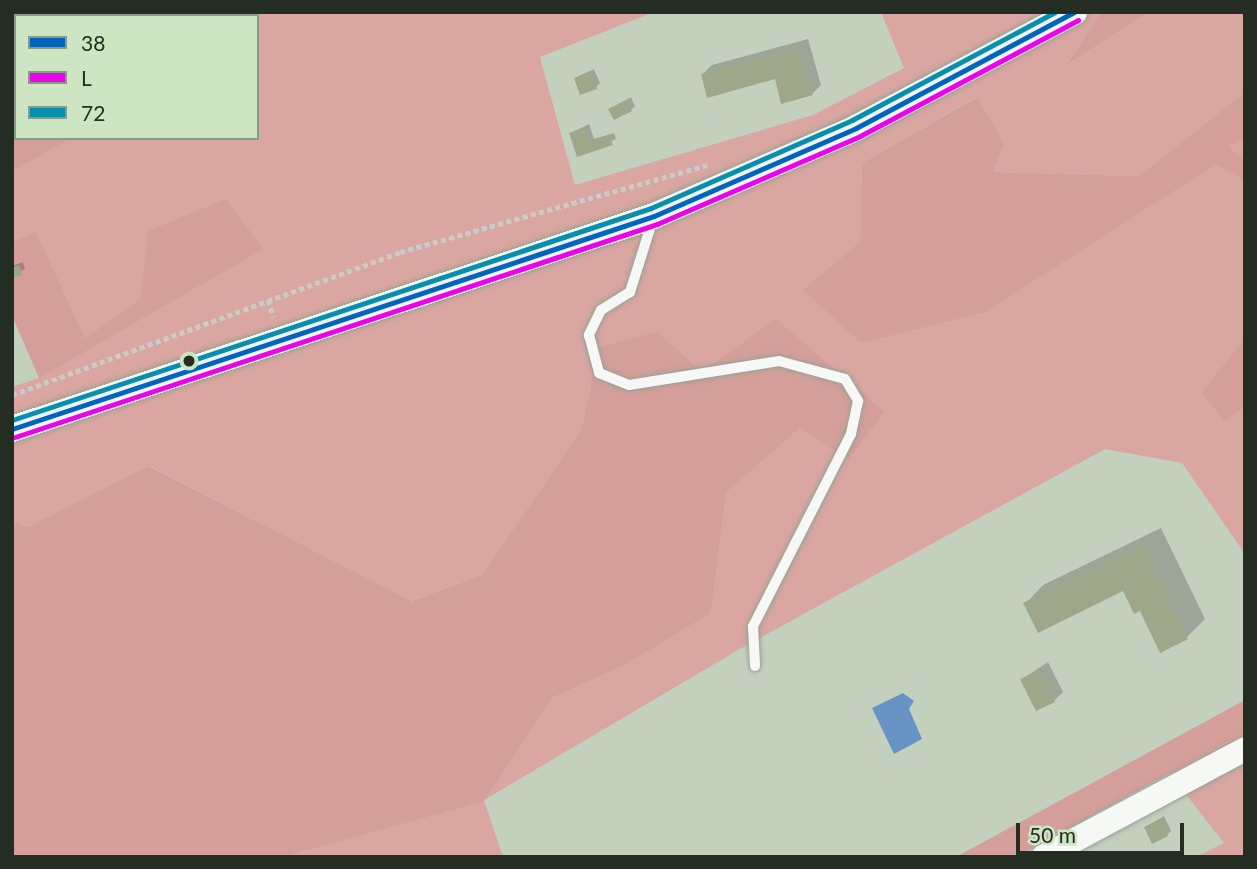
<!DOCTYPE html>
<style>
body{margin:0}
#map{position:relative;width:1257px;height:869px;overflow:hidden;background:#c4d0be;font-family:Lato,sans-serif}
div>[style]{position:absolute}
.green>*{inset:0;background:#d9a6a1}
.forest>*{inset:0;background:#d49e9a}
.water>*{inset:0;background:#6894c5}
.shadow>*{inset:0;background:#0003}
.building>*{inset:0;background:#9fa78a}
.path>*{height:4.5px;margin-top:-2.25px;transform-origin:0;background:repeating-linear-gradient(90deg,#c9cdc7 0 5px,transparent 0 8.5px)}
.roads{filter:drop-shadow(0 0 2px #99a294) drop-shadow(0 0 2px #99a294)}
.service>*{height:10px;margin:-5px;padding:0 5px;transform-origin:5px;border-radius:5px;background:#f6f8f5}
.tertiary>*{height:24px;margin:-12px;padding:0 12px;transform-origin:12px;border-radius:12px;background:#f6f8f5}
.secondary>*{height:26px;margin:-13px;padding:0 13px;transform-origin:13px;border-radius:13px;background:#f3f3f3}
.bus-1>*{height:5px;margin:-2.5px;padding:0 2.5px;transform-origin:2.5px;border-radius:2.5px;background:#0065bd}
.bus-2>*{height:5px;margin:-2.5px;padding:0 2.5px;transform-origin:2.5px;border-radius:2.5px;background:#e904e9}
.bus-3>*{height:5px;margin:-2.5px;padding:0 2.5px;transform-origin:2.5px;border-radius:2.5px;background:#0790ab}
.dots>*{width:19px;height:19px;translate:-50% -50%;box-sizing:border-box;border:4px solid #cde5c3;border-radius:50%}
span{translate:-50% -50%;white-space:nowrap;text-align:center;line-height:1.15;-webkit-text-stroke:6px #cde5c3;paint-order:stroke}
.frame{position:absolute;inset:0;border:14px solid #242d21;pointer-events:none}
.legend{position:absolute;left:14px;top:14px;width:245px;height:126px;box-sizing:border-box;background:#cde5c3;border:2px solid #899b82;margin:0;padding:9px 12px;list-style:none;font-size:21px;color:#242d21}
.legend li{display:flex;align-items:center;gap:14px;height:35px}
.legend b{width:35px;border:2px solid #899b82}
.scale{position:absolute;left:1016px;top:823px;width:168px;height:32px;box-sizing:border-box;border:4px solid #242d21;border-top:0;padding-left:9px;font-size:21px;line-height:24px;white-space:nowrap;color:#242d21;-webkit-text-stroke:5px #cde5c3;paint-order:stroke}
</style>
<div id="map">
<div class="green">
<i style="clip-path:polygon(12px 12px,654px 12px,540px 57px,575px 185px,813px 115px,904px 68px,881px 12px,1101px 12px,1069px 64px,1149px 12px,1245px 12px,1245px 92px,1139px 176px,993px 172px,1004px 144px,976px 97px,862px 163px,860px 242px,861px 343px,1227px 145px,1245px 140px,1245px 338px,1203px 392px,1224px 422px,1245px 407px,1245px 554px,1182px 463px,1105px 449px,738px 650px,484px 800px,503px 857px,283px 857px,484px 800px,552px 698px,627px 664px,711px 613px,726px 493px,800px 428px,883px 412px,599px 347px,581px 430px,482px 575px,410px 601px,150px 466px,27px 527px,12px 521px,12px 387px,39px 378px,141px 298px,85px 338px,36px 231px,12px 242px,12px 172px,72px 138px,257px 138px,257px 16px,16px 16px,12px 114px)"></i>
<i style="clip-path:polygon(1245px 732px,1245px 857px,1196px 857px,1224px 843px,1169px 773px)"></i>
</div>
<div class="forest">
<i style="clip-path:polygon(1101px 12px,1149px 12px,1067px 65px)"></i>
<i style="clip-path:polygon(1245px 92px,1245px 140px,1228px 146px,1245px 162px,1245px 180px,1216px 164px,985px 312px,861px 343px,803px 290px,860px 242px,862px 163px,977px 97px,1004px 144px,993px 172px,1139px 176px)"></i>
<i style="clip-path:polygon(16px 112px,16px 138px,72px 138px,12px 172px)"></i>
<i style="clip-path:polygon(226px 199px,263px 249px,39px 378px,12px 316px,12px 242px,36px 231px,85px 338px,141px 298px,148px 231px)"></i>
<i style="clip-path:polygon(776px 319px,884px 412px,849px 459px,800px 428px,726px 493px,711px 613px,627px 664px,552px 698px,484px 801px,283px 857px,12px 857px,12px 521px,27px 527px,149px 466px,411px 601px,482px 575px,581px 430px,599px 347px,657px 332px,702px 372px)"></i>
<i style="clip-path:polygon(1245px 338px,1245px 407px,1224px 422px,1202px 392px)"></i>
<i style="clip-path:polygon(1245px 700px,1245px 732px,1040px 844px,1016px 857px,956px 857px)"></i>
</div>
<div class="water">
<i style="clip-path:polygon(903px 693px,914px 701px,909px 709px,922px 739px,894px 754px,872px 708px)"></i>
</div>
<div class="shadow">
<i style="clip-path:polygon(808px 39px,821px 85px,812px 94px,776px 77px,703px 74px,712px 65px)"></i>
<i style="clip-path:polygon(594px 69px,600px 83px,596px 87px,576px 78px)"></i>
<i style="clip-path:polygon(631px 97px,635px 106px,631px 110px,611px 109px)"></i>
<i style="clip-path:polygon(589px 124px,594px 139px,614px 133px,616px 139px,578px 155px,571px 133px)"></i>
<i style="clip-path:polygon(23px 262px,25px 269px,12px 276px,12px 266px)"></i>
<i style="clip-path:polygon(1161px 528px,1205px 619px,1187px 637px,1161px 650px,1140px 609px,1124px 588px,1026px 603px,1043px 585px)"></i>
<i style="clip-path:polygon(1048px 662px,1063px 692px,1054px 701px,1022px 679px)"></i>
<i style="clip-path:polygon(1164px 816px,1171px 831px,1167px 835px,1146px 827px)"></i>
<i style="clip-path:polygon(1079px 850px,1082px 856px,1093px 851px,1096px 857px,1065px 857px)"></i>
</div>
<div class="building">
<i style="clip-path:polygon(799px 47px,813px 95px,781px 104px,775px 79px,707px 98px,701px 74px)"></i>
<i style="clip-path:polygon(590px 71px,597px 89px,580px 95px,574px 78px)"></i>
<i style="clip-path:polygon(626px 100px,632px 111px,614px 120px,608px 109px)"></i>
<i style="clip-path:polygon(585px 127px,590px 142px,609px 135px,613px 145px,577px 157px,569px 133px)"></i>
<i style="clip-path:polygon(19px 265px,22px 275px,12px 278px,12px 268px)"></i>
<i style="clip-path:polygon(1142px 545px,1188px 639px,1160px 653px,1140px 611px,1134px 614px,1123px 591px,1038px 633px,1023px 603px)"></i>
<i style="clip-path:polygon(1039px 670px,1055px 702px,1036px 711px,1020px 679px)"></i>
<i style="clip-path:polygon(1160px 819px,1168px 836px,1152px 844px,1144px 827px)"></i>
</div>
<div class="path">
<i style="left:268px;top:300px;width:18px;rotate:71deg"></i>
<i style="left:12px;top:395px;width:414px;rotate:-20.2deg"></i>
<i style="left:400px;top:252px;width:319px;rotate:-15.8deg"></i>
</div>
<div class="roads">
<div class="service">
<i style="left:653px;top:219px;width:77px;rotate:107.5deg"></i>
<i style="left:630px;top:292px;width:34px;rotate:148deg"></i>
<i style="left:601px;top:310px;width:28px;rotate:116deg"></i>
<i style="left:589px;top:335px;width:39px;rotate:75deg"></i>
<i style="left:599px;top:373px;width:32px;rotate:22deg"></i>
<i style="left:629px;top:385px;width:152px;rotate:-9.1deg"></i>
<i style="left:779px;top:361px;width:68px;rotate:15.3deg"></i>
<i style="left:845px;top:379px;width:26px;rotate:59deg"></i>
<i style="left:858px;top:401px;width:34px;rotate:102deg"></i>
<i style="left:851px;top:434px;width:216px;rotate:117deg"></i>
<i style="left:753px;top:626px;width:40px;rotate:87.1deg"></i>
</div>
<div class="tertiary">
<i style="left:1043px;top:857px;width:229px;rotate:-28.1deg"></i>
</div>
<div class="secondary">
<i style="left:12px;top:429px;width:676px;rotate:-18.35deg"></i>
<i style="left:654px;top:216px;width:220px;rotate:-23.5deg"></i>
<i style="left:856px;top:128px;width:247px;rotate:-28deg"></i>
</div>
</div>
<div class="bus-1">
<i style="left:12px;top:429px;width:676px;rotate:-18.35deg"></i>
<i style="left:654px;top:216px;width:220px;rotate:-23.5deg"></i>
<i style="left:856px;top:128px;width:247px;rotate:-28deg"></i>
</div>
<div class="bus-2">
<i style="left:15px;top:437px;width:676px;rotate:-18.35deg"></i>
<i style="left:657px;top:224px;width:221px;rotate:-23.4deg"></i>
<i style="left:860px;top:136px;width:247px;rotate:-28deg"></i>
</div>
<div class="bus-3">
<i style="left:12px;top:420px;width:673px;rotate:-18.35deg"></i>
<i style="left:651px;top:208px;width:219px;rotate:-23.6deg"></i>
<i style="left:852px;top:120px;width:230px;rotate:-28deg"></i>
</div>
<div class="dots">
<i style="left:189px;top:361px;background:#242d21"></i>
</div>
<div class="frame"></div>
<ul class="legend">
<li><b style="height:9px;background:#0065bd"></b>38</li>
<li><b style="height:9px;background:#e904e9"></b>L</li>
<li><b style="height:9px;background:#0790ab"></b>72</li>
</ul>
<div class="scale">50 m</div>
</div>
